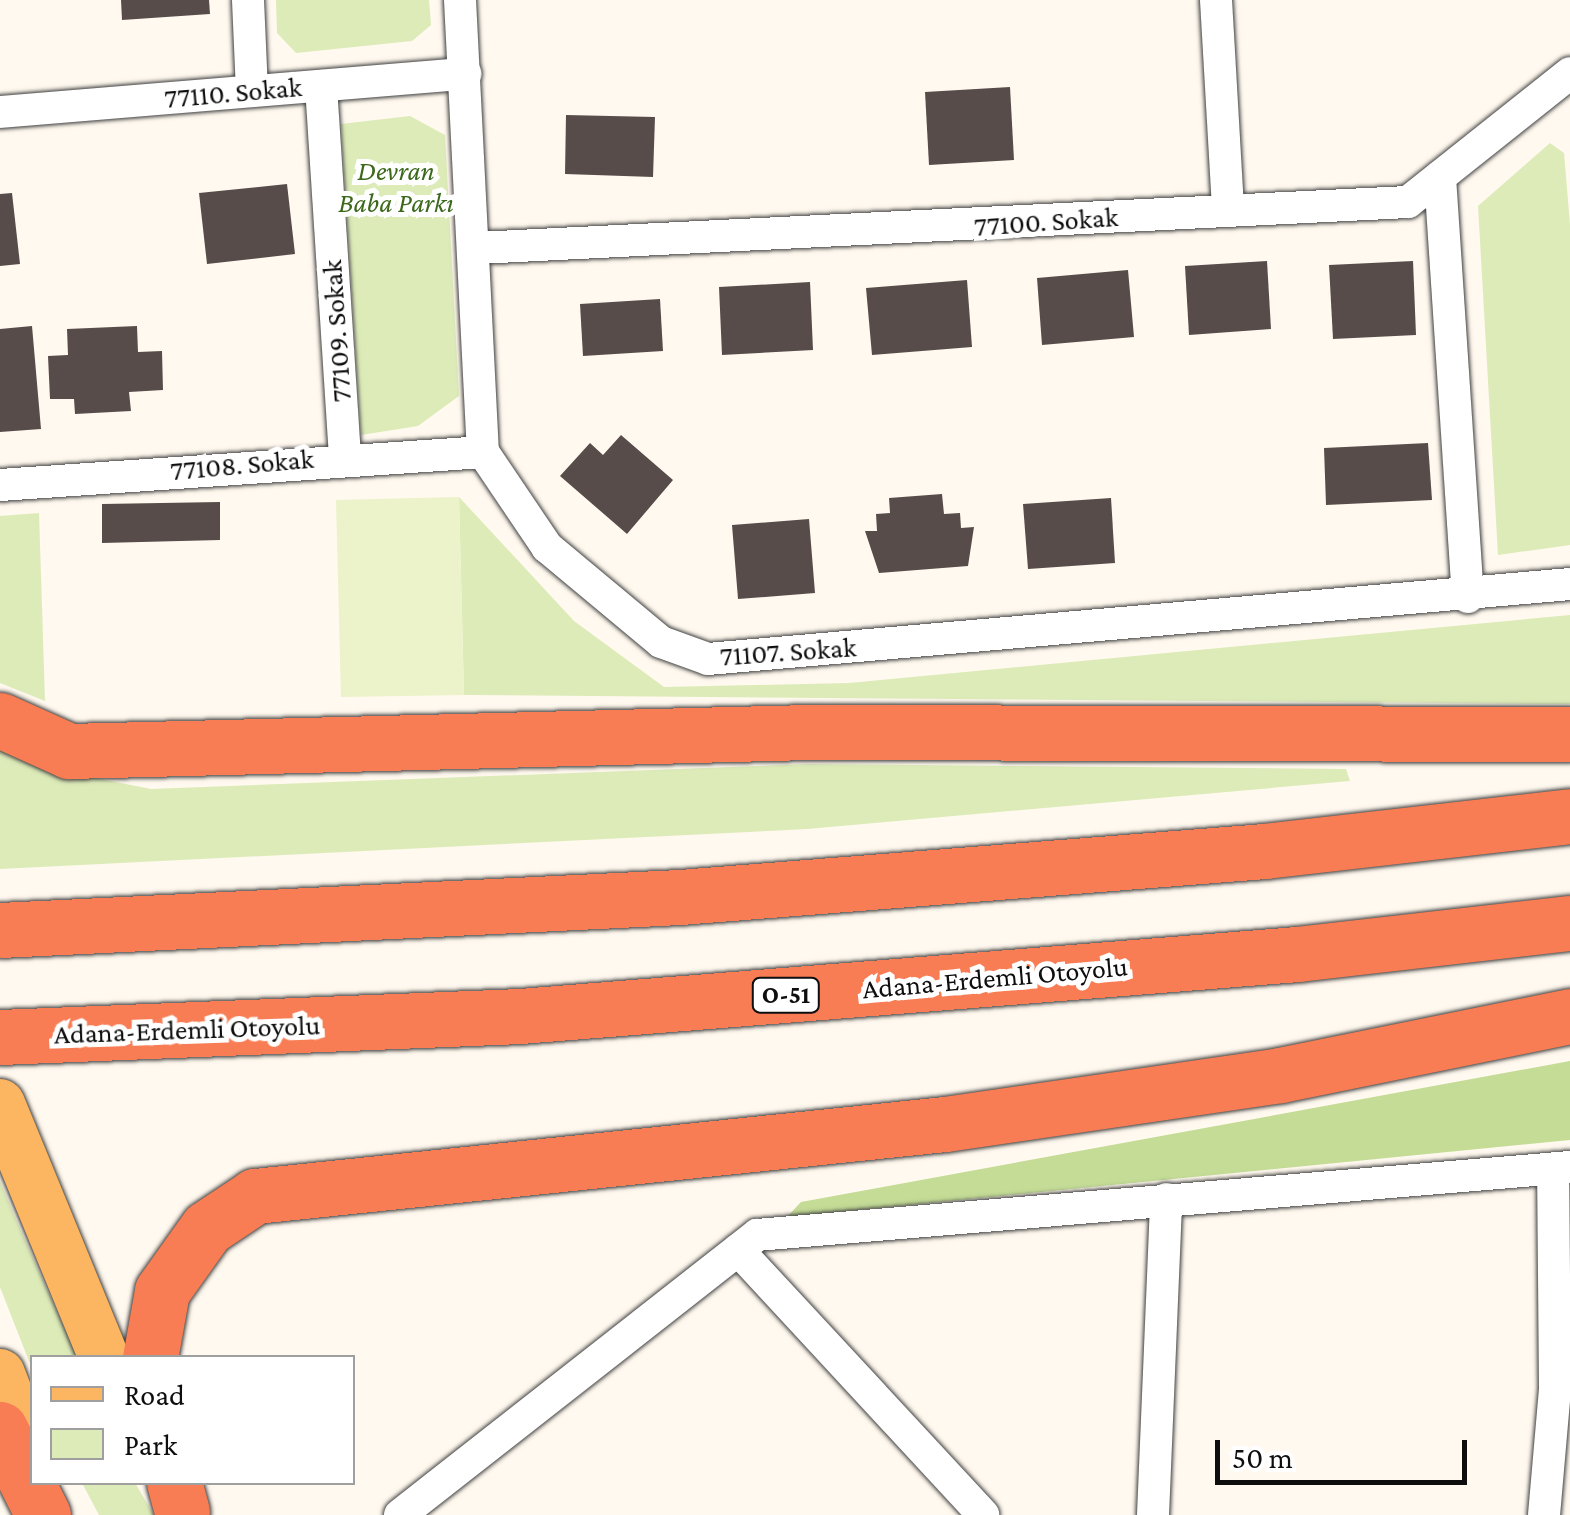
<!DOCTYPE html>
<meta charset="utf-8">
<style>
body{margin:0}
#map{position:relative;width:1570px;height:1515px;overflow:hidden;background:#fff9ef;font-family:"Crimson Pro",serif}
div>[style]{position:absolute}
.green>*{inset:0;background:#ddebb8}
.forest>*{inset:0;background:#c4dc96}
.pitch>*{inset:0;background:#ecf2ca}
.building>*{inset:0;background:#574c4a}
.roads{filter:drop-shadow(0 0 2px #414141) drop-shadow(0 0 2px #414141)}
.minor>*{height:32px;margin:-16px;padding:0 16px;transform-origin:16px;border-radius:16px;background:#fff}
.primary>*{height:50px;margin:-25px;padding:0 25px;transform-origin:25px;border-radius:25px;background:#fcb662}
.motorway>*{height:55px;margin:-27.5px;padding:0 27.5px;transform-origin:27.5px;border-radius:27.5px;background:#f87d54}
span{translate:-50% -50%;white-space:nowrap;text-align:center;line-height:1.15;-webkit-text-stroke:10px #fff;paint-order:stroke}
.shield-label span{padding:2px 8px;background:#fff;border:2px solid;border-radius:8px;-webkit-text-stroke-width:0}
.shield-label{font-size:25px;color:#0e0e0e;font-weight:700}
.street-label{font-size:28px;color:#0e0e0e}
.park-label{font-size:28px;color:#3c681c;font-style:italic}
.legend{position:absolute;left:30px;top:1355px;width:325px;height:130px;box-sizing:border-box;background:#fff;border:2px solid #9f9f9f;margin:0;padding:12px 18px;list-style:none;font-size:30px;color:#0e0e0e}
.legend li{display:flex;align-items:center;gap:20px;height:50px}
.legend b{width:50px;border:2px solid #9f9f9f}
.scale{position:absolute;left:1215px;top:1440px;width:252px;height:45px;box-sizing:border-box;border:5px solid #0e0e0e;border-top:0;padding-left:12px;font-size:30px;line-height:35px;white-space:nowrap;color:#0e0e0e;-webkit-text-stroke:8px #fff;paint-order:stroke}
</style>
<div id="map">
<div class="green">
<i style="clip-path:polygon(276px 0,429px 0,431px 25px,412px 41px,296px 53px,277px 33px)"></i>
<i style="clip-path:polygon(410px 116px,445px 135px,459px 396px,418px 426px,361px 435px,341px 124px)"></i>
<i style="clip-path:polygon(1550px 143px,1564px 153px,1570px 225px,1570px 545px,1498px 555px,1478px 206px)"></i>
<i style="clip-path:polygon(459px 497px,574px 621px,664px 687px,849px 683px,1570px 615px,1570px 704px,464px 695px)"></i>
<i style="clip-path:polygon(39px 513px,45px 701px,0 683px,0 516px)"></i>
<i style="clip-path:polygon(0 744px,40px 767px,151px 789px,807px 764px,1346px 769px,1350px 781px,807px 829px,0 869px)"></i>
<i style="clip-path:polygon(0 1181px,18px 1224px,77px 1357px,32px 1358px,32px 1369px,0 1287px)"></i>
<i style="clip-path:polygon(82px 1483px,135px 1483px,154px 1515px,99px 1515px)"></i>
</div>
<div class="forest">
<i style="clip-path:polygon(1570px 1061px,1570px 1140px,787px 1217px,801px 1202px)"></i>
</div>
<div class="pitch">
<i style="clip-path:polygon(459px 497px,464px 695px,341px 697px,336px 500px)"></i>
</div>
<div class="building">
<i style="clip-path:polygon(121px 0,209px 0,210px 14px,122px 20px)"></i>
<i style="clip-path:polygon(1010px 87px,1014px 160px,929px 165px,925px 92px)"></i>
<i style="clip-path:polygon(566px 115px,655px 117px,653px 177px,565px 174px)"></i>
<i style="clip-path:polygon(287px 184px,295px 254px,207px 264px,199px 193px)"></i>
<i style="clip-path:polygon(12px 193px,20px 264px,0 266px,0 194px)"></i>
<i style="clip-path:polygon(1267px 261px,1271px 329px,1189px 335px,1185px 266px)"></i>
<i style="clip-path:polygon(1413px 261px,1416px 335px,1333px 339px,1329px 265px)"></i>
<i style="clip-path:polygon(1128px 270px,1134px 337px,1042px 345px,1037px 278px)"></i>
<i style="clip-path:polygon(967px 280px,972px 347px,872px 355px,866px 288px)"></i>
<i style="clip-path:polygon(810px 282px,813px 350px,722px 355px,719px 287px)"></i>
<i style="clip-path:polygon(660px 299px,663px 351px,583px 356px,580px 304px)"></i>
<i style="clip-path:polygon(32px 326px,41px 429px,0 432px,0 329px)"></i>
<i style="clip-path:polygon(137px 326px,138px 352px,162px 351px,163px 390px,129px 392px,131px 411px,75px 414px,74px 399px,50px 399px,48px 356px,68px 355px,67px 329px)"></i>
<i style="clip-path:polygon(621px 435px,673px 480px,627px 534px,560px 476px,590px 443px,603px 455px)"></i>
<i style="clip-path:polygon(1428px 443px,1432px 500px,1326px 505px,1324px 448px)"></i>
<i style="clip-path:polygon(942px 494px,944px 514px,960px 513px,961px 528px,974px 527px,968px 566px,879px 573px,865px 531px,877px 531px,876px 514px,890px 513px,889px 498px)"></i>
<i style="clip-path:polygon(1111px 498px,1115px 563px,1028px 569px,1023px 504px)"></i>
<i style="clip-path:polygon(220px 502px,220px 540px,102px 543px,102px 504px)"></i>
<i style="clip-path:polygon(809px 519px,815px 593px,738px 599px,732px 525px)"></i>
</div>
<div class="roads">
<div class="minor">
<i style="left:248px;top:0;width:91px;rotate:87.5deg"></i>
<i style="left:460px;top:0;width:453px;rotate:87.1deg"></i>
<i style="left:483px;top:452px;width:115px;rotate:56deg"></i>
<i style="left:547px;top:547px;width:148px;rotate:39.8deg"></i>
<i style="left:661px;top:642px;width:50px;rotate:19.9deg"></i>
<i style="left:708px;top:659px;width:865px;rotate:-4.97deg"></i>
<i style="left:1216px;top:0;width:211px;rotate:86.7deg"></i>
<i style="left:321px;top:86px;width:371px;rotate:86.3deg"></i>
<i style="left:0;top:112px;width:467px;rotate:-4.7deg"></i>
<i style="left:1440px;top:177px;width:421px;rotate:86.2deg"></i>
<i style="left:477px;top:248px;width:932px;rotate:-2.83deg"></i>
<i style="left:1408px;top:202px;width:207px;rotate:-38.5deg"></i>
<i style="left:0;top:485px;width:484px;rotate:-3.9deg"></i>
<i style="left:738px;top:1250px;width:361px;rotate:47.2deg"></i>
<i style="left:400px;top:1515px;width:454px;rotate:-38.1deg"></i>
<i style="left:757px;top:1235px;width:816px;rotate:-4.78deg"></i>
<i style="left:1153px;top:1515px;width:316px;rotate:-87.6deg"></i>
<i style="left:1544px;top:1515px;width:126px;rotate:-85deg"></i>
<i style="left:1555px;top:1389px;width:220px;rotate:-90.5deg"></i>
</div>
<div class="primary">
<i style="left:0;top:1104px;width:274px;rotate:67.7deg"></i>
<i style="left:0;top:1374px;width:89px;rotate:68.9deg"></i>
</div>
<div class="motorway">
<i style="left:0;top:720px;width:76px;rotate:24.2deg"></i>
<i style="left:69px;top:751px;width:739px;rotate:-1.47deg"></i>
<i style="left:808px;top:732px;width:762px;rotate:0.15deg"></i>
<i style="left:0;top:930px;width:681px;rotate:-2.78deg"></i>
<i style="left:680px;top:897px;width:586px;rotate:-4.5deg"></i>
<i style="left:1264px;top:851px;width:308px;rotate:-6.5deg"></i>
<i style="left:0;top:1037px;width:520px;rotate:-2.31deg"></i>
<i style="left:520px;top:1016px;width:779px;rotate:-4.56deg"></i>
<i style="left:1297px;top:954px;width:275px;rotate:-6.5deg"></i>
<i style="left:150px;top:1358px;width:68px;rotate:-79.8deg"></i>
<i style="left:162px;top:1291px;width:77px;rotate:-54.5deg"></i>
<i style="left:207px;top:1228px;width:58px;rotate:-33.7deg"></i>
<i style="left:255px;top:1196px;width:694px;rotate:-5.96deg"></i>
<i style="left:945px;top:1124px;width:339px;rotate:-8.3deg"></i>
<i style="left:1280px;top:1075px;width:296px;rotate:-11.5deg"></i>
<i style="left:0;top:1429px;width:96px;rotate:63.4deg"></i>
<i style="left:174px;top:1482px;width:31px;rotate:75deg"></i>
</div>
</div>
<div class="shield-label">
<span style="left:786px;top:995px">O-51</span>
</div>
<div class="street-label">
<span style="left:233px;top:93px;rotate:-5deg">77110. Sokak</span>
<span style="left:1046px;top:222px;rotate:-4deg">77100. Sokak</span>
<span style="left:337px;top:331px;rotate:-94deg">77109. Sokak</span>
<span style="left:242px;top:465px;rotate:-5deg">77108. Sokak</span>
<span style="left:788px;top:652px;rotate:-4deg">71107. Sokak</span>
<span style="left:995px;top:978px;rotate:-5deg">Adana-Erdemli Otoyolu</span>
<span style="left:187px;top:1030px;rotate:-2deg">Adana-Erdemli Otoyolu</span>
</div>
<div class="park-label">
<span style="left:396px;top:187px">Devran<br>Baba Parkı</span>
</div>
<ul class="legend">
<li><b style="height:12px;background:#fcb662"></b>Road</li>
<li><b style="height:28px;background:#ddebb8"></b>Park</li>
</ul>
<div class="scale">50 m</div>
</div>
